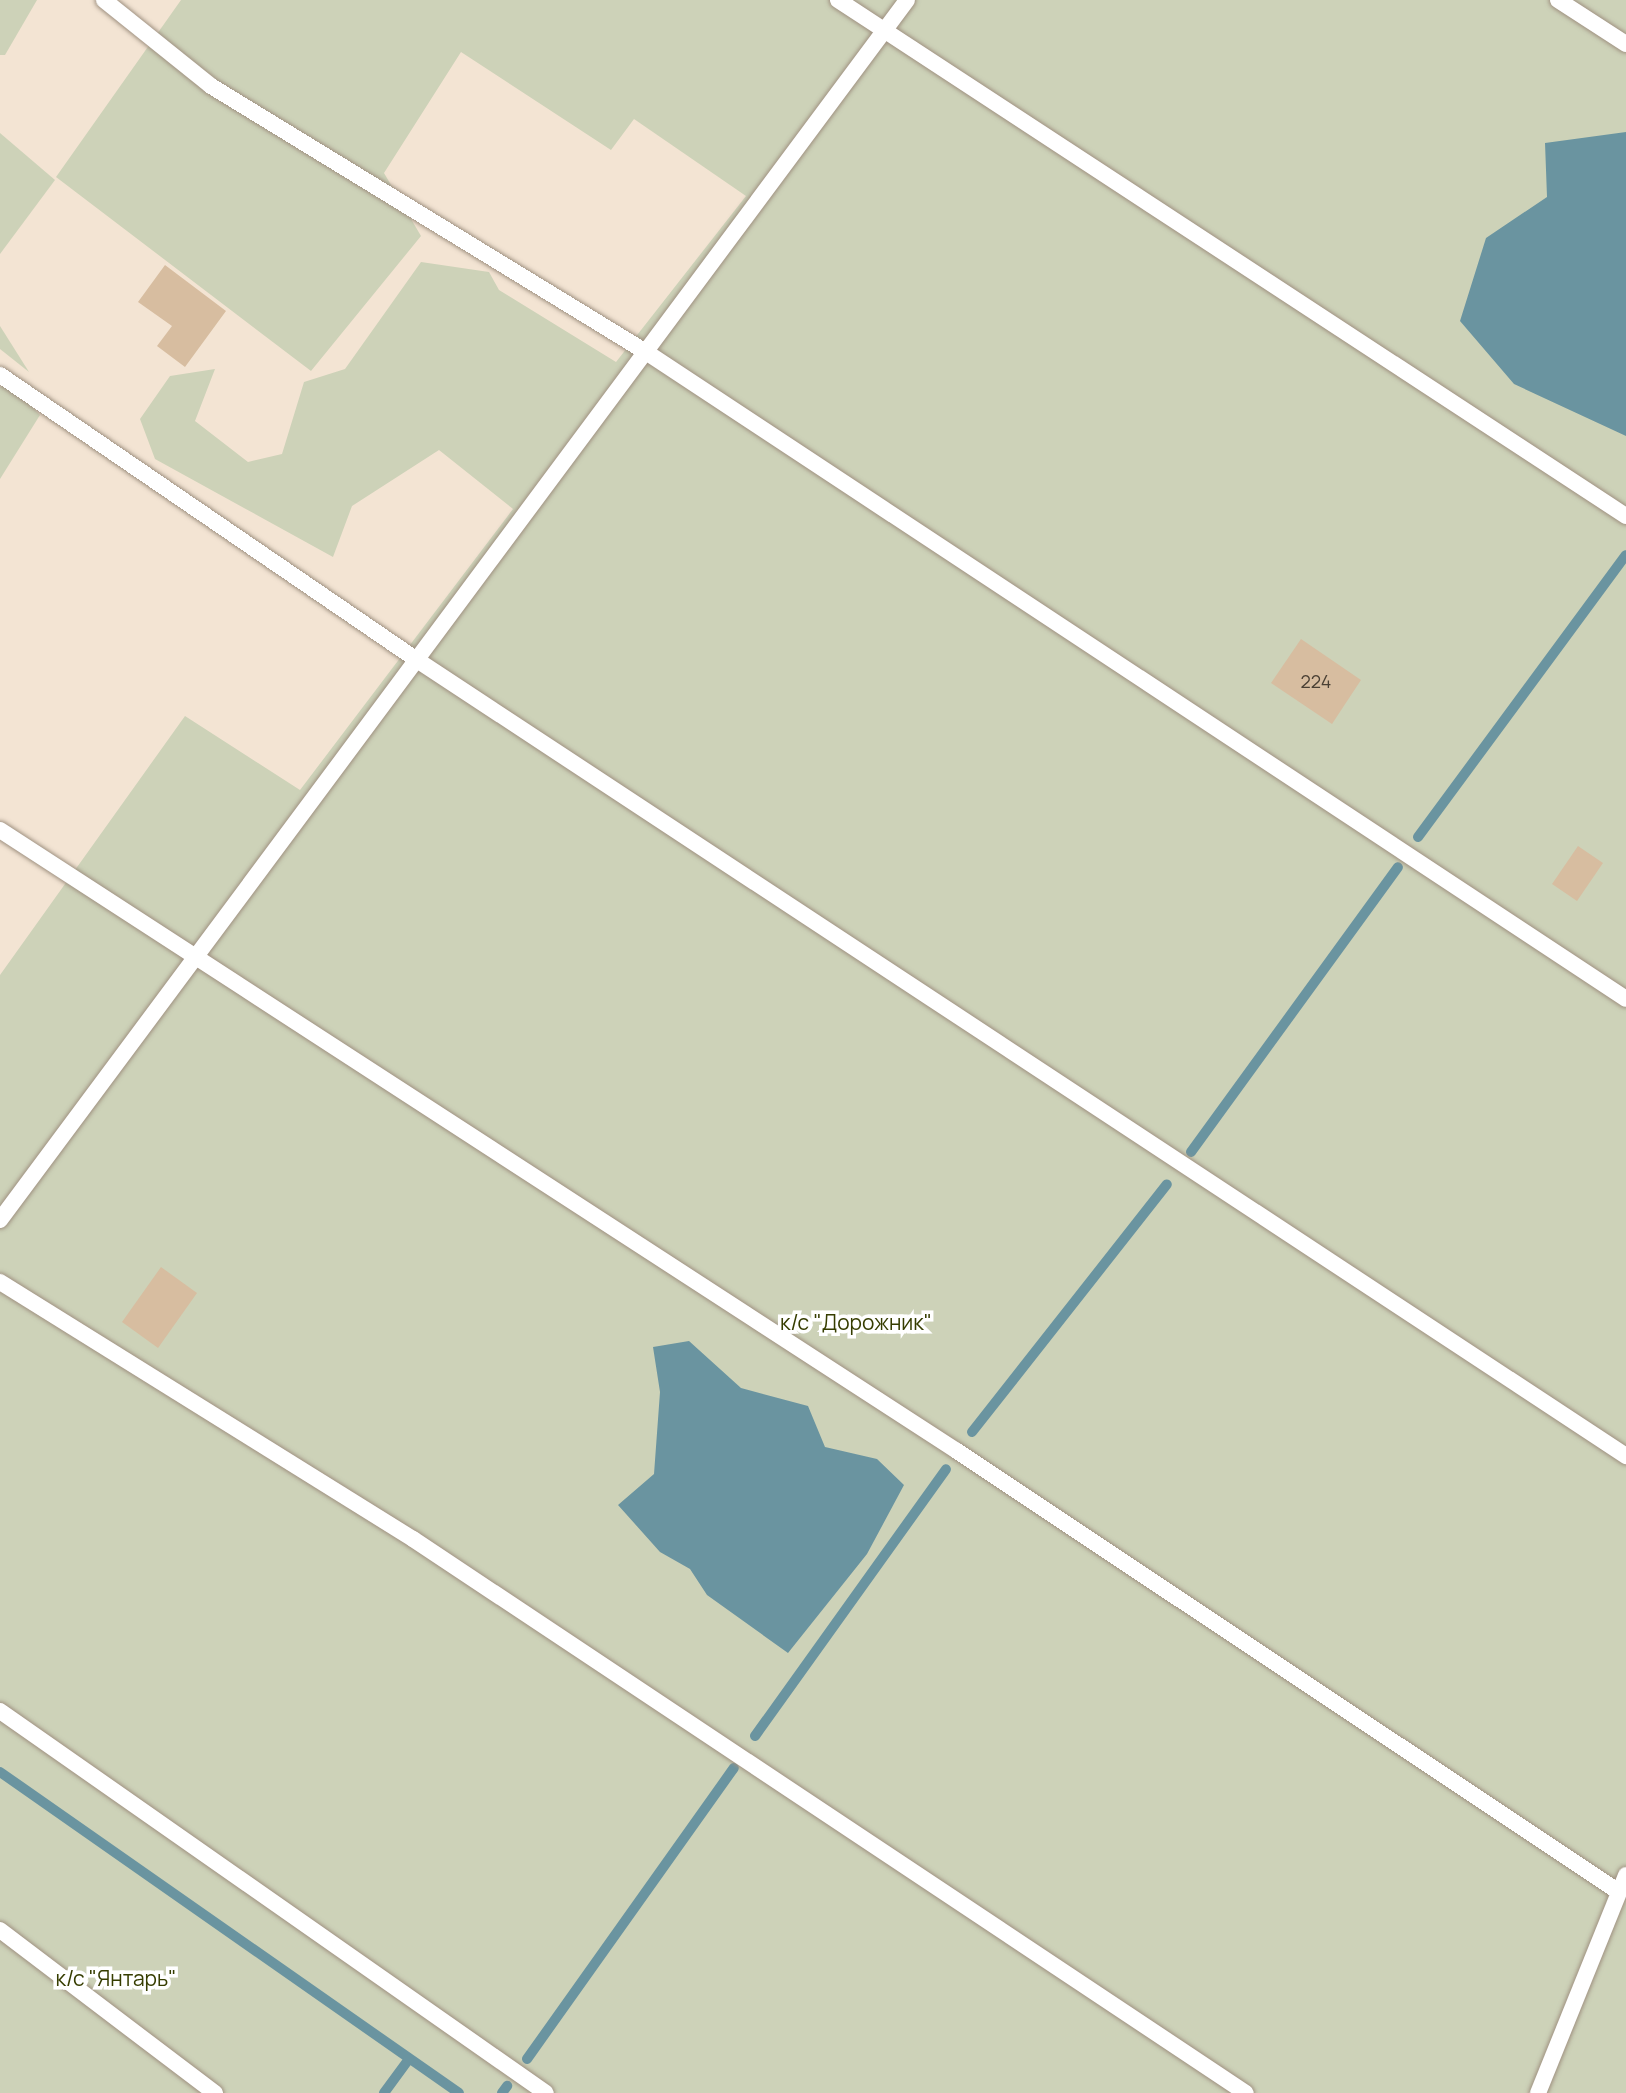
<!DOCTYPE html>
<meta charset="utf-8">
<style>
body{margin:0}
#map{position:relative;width:1626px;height:2093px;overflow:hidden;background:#f3e4d3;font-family:Manrope,sans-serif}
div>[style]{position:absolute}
.green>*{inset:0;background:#cdd2b8}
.water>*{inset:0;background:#6a94a0}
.stream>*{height:10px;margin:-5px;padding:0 5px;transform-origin:5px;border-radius:5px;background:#6a94a0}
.building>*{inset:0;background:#d7bda0}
.roads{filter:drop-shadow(0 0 2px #9f9181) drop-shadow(0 0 2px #9f9181)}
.service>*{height:16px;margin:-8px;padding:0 8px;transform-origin:8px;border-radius:8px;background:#fff}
span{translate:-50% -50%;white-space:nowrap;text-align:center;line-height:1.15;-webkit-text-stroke:7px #fff;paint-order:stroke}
.number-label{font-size:18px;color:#4a4034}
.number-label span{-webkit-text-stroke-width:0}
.park-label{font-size:21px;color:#363d00}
</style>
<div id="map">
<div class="green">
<i style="clip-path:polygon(0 0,37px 0,5px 55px,0 55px)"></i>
<i style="clip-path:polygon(181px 0,1626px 0,1626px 2093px,0 2093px,0 975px,185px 716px,300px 790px,513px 509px,439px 450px,352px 506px,333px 557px,155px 459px,140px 419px,170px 376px,215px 369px,195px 421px,248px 462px,282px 454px,304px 382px,345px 369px,421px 262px,489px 272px,499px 290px,616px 362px,746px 196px,634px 119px,611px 150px,461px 52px,384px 173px,421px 236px,311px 371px,56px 177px)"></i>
<i style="clip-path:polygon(0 133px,55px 180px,0 254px)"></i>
<i style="clip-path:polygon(0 326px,29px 372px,0 349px)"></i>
<i style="clip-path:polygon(9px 384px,40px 415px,0 479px,0 387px)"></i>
</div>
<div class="water">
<i style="clip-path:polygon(1626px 132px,1626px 436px,1514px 384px,1460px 321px,1486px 238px,1547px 197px,1545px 143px)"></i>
<i style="clip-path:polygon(689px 1341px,741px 1388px,808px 1406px,825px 1447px,877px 1459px,904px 1485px,867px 1554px,788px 1653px,707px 1595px,690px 1569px,660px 1552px,618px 1505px,654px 1474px,660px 1392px,653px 1347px)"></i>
</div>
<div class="stream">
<i style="left:1418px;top:837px;width:350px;rotate:-53.6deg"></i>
<i style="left:1191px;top:1152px;width:352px;rotate:-54deg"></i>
<i style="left:972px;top:1432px;width:315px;rotate:-51.8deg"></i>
<i style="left:755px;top:1736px;width:328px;rotate:-54.4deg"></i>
<i style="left:0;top:1772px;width:560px;rotate:34.97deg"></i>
<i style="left:527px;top:2059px;width:357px;rotate:-54.6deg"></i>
<i style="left:384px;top:2093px;width:42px;rotate:-53.7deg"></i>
<i style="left:502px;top:2093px;width:9px;rotate:-54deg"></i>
</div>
<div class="building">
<i style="clip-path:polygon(165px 265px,226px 311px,185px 367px,157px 346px,172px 326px,138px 302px)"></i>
<i style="clip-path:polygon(1301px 639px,1361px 680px,1332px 724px,1271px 683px)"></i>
<i style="clip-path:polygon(1578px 846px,1603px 863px,1577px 901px,1552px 884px)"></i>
<i style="clip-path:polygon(161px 1267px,197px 1293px,158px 1348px,122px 1322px)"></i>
</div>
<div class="roads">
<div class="service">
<i style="left:104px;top:0;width:137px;rotate:38.8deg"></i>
<i style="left:211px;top:86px;width:510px;rotate:31.45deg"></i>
<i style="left:646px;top:352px;width:1174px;rotate:33.43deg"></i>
<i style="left:838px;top:0;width:942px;rotate:33.22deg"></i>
<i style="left:1558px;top:0;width:81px;rotate:32.9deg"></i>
<i style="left:0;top:375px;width:505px;rotate:34.35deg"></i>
<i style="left:417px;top:660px;width:1448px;rotate:33.36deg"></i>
<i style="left:0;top:830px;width:1141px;rotate:32.98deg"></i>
<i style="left:957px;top:1451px;width:795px;rotate:33.67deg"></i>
<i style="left:0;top:1220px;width:1520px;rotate:-53.37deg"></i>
<i style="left:0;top:1282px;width:486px;rotate:31.9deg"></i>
<i style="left:413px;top:1539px;width:1000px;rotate:33.63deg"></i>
<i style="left:0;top:1711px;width:666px;rotate:34.98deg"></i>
<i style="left:0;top:1930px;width:270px;rotate:37.2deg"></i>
<i style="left:1538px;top:2093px;width:235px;rotate:-68deg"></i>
</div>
</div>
<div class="number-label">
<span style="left:1316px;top:681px">224</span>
</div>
<div class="park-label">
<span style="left:856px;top:1322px">к/с "Дорожник"</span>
<span style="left:116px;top:1978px">к/с "Янтарь"</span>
</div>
</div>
